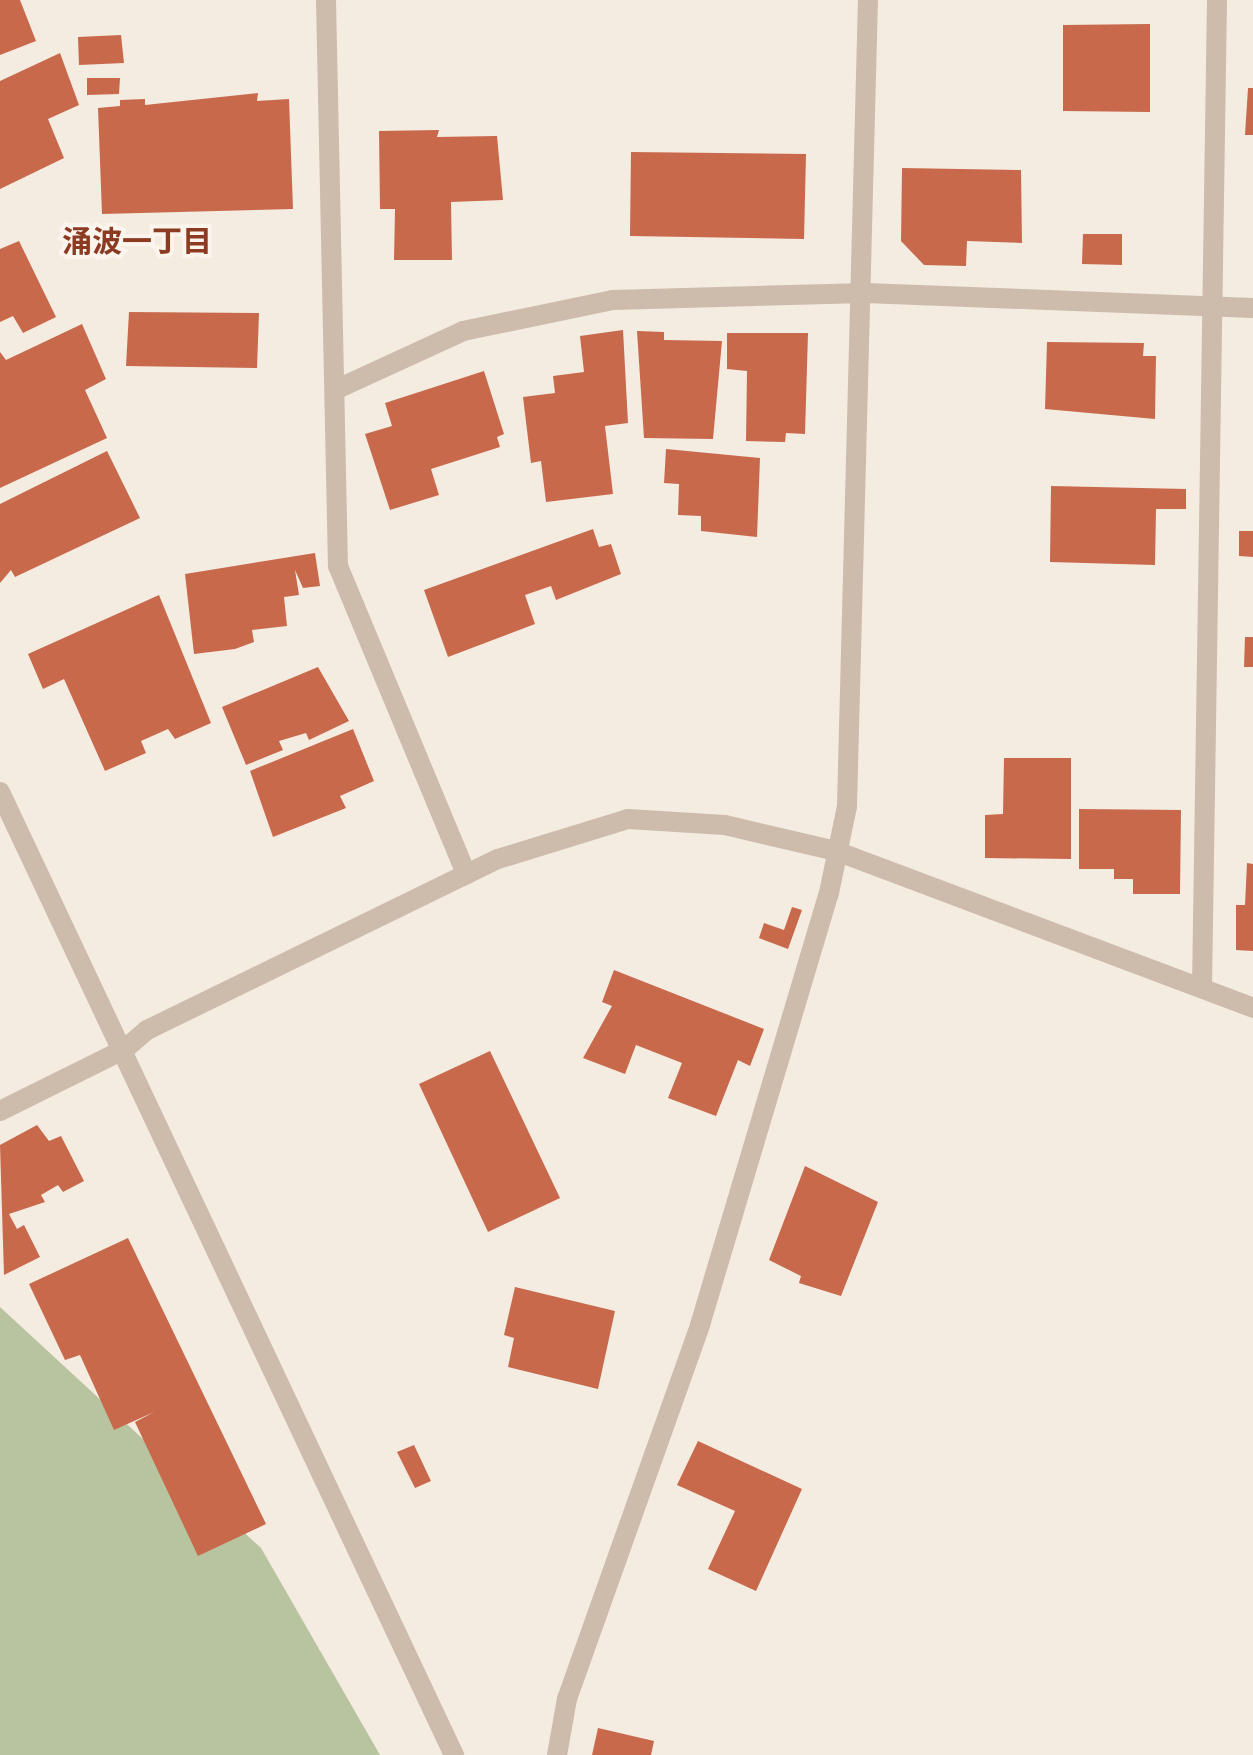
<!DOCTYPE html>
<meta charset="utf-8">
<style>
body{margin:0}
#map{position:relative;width:1253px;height:1755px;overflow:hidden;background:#f4ebe1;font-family:"PT Sans Narrow","Noto Sans JP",sans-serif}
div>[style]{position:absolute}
.green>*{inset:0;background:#b8c4a0}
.building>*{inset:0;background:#c8694b}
.minor>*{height:20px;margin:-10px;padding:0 10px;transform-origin:10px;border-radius:10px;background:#cdbbac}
.tertiary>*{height:20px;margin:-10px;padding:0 10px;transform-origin:10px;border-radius:10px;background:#cdbbac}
span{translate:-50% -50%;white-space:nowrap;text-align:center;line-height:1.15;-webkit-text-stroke:8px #fbf5ee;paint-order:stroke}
.neighbourhood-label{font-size:30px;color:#8c3b22;font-weight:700}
</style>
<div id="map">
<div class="green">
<i style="clip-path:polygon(0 1307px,261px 1548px,380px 1755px,0 1755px)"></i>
</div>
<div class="building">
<i style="clip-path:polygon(0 0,20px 0,36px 41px,0 55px)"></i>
<i style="clip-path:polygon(1150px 24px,1150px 112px,1063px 111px,1063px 25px)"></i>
<i style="clip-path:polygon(121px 35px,124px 63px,79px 65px,78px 37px)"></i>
<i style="clip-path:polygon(60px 53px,79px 105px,48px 119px,64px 158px,0 189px,0 81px)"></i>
<i style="clip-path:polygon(87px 78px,120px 78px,119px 94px,87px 95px)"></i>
<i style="clip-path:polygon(1248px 88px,1253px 88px,1253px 135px,1245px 135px)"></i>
<i style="clip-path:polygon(258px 93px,257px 101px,289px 99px,293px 209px,102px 214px,98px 108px,120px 106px,120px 100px,145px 99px,145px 105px)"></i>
<i style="clip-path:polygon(439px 130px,437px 137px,497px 136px,503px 200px,451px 202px,452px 260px,394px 260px,395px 209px,380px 209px,379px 131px)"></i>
<i style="clip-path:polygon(631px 152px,806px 154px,804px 239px,630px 236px)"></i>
<i style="clip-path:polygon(902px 168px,1021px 170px,1022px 243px,967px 241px,966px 266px,924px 265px,901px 241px)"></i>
<i style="clip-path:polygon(1083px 234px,1122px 234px,1122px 265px,1082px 264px)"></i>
<i style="clip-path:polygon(19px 241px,56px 317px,23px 333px,13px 316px,0 322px,0 249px)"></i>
<i style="clip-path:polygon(129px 312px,259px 313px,257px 368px,126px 366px)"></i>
<i style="clip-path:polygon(82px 324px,106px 379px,85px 390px,107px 438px,0 488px,0 352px,6px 360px)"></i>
<i style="clip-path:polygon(623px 330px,628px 423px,605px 426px,613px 494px,546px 502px,541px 461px,531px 463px,523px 397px,555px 393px,553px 376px,584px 372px,580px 336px)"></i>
<i style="clip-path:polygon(637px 331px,664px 332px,664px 340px,722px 341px,713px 439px,644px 438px)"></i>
<i style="clip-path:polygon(727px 333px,808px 333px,805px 434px,786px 433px,785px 442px,746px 441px,747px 371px,727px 369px)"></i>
<i style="clip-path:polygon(1047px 342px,1144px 343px,1143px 356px,1156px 356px,1155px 419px,1045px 409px)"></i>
<i style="clip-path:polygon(484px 371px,504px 434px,497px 437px,500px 447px,431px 469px,439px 495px,390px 510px,365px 434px,392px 426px,385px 403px)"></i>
<i style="clip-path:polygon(666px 449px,760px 458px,757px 537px,701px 531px,701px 516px,678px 515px,679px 484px,664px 483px)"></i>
<i style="clip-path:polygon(107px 451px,140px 518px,15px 577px,11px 570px,0 583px,0 504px)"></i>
<i style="clip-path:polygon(1051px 486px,1186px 489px,1186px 509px,1156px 509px,1155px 565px,1050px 562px)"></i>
<i style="clip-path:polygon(593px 529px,599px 547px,611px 544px,621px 574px,556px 600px,551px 586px,525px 595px,535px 624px,448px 657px,424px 590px)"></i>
<i style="clip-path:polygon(1239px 531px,1253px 531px,1253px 557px,1239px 556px)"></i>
<i style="clip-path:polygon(315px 553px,320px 586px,303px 588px,295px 570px,299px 595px,284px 597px,287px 626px,252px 630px,254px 642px,235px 649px,194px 654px,185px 574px)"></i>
<i style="clip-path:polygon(159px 595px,211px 723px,175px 739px,168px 729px,141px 741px,146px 753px,105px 771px,64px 679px,43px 689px,28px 654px)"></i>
<i style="clip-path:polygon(1245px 637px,1253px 637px,1253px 667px,1244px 667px)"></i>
<i style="clip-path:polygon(318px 667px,349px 721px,309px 740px,306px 733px,279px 741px,283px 750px,246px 765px,222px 707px)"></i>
<i style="clip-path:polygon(353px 729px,374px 781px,340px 796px,346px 808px,273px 837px,250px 771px)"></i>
<i style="clip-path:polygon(1004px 758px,1071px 758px,1071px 859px,985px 858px,985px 815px,1003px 814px)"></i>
<i style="clip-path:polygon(1079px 809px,1181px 810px,1180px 894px,1133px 894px,1133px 879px,1114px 879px,1114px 869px,1079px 869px)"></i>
<i style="clip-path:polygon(1247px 863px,1253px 864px,1253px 951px,1236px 950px,1236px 905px,1245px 905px)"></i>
<i style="clip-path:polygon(792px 907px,802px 910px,788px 949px,759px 938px,764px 923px,784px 930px)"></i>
<i style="clip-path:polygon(614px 970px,764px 1029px,750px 1066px,738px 1060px,716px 1116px,668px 1098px,682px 1063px,636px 1045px,625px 1074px,583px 1058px,612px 1006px,602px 1002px)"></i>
<i style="clip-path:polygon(490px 1051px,560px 1198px,488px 1232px,419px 1084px)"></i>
<i style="clip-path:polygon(37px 1125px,49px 1141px,61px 1136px,84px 1181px,63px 1192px,58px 1185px,41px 1195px,45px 1202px,9px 1214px,17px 1229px,24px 1225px,40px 1257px,4px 1275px,0 1145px)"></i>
<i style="clip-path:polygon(805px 1166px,878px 1202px,841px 1296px,799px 1283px,801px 1276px,769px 1260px)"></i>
<i style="clip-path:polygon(128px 1238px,266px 1524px,198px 1556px,135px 1422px,154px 1412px,114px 1430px,80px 1355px,65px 1360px,29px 1284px)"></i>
<i style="clip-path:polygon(515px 1287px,615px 1311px,598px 1389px,508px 1367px,514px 1338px,504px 1335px)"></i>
<i style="clip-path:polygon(698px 1441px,802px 1489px,756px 1591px,708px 1569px,735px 1511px,677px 1485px)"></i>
<i style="clip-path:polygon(414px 1445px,431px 1481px,415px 1488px,397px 1452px)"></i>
<i style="clip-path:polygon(598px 1728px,654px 1741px,651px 1755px,592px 1755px)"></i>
</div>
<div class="minor">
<i style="left:326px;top:0;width:566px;rotate:88.79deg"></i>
<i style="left:338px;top:566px;width:334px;rotate:67.4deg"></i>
<i style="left:335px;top:390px;width:141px;rotate:-24.7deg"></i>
<i style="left:463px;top:331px;width:153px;rotate:-11.7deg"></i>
<i style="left:613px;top:300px;width:252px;rotate:-1.6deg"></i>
<i style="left:865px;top:293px;width:388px;rotate:2.2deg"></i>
<i style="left:1202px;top:988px;width:988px;rotate:-89.13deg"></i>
<i style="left:0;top:1111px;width:140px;rotate:-26.4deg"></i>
<i style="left:125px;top:1049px;width:29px;rotate:-41deg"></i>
<i style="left:147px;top:1030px;width:390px;rotate:-26deg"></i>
<i style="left:498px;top:859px;width:136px;rotate:-17.1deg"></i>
<i style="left:628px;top:819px;width:97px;rotate:3.5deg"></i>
<i style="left:725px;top:825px;width:114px;rotate:13.2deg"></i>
<i style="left:836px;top:851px;width:446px;rotate:20.6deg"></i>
<i style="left:557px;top:1755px;width:57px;rotate:-79.9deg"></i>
<i style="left:567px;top:1699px;width:397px;rotate:-70.4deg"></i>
<i style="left:700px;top:1325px;width:451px;rotate:-73.4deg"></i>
<i style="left:829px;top:893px;width:89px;rotate:-78.3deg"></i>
<i style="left:847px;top:806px;width:806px;rotate:-88.51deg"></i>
</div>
<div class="tertiary">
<i style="left:0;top:792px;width:1065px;rotate:64.76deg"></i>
</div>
<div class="neighbourhood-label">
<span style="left:137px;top:241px">涌波一丁目</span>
</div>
</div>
